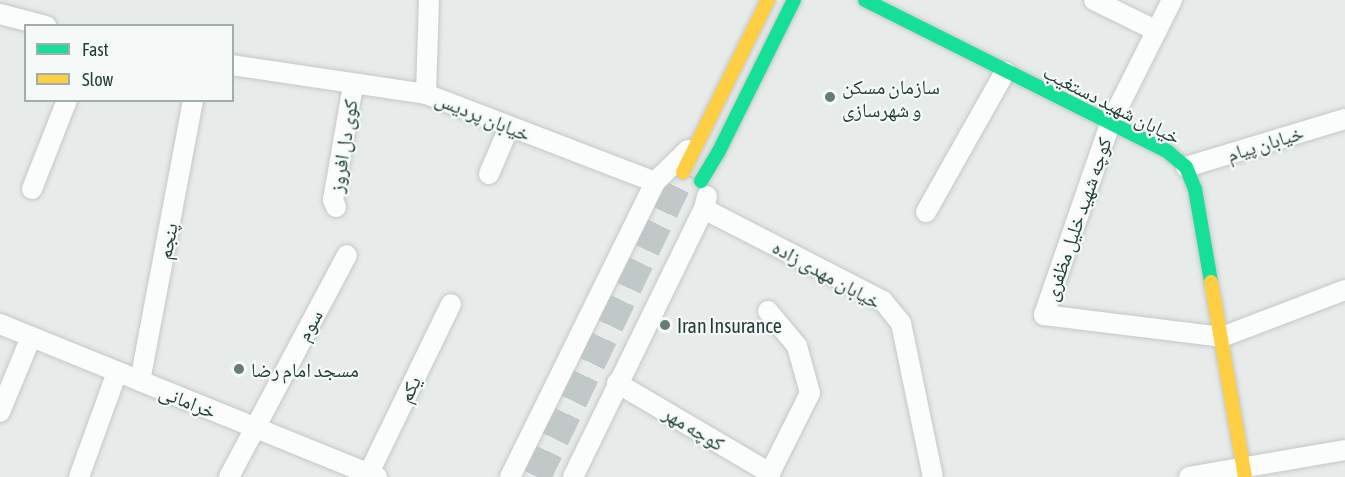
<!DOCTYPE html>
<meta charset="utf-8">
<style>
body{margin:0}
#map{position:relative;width:1345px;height:477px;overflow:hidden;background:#e7ebea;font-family:"Asap Condensed","Noto Naskh Arabic",sans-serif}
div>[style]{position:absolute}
.secondary-tunnel>*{height:28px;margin-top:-14px;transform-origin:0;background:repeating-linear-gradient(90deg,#c0c9c7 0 28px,transparent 0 42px)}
.roads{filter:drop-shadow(0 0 2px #c4c8c7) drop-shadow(0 0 2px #c4c8c7)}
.street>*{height:20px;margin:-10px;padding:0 10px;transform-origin:10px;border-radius:10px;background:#fbfcfc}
.fast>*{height:14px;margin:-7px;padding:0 7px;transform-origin:7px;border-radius:7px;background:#16e098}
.slow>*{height:14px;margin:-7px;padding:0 7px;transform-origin:7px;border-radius:7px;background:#ffcf43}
.dots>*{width:16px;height:16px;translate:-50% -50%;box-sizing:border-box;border:3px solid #f5faf8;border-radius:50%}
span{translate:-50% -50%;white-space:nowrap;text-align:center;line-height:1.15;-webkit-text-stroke:4.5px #f5faf8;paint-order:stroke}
.poi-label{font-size:20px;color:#243f3b}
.left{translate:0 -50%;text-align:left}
.street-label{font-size:20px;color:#243f3b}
.legend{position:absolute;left:24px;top:24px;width:210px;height:78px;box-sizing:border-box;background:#f5faf8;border:2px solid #a1afac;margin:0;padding:8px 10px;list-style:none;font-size:18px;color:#243f3b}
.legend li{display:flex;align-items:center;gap:12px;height:30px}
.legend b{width:30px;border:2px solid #a1afac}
</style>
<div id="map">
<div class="secondary-tunnel">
<i style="left:537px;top:477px;width:338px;rotate:-64.4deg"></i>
</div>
<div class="roads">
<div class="street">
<i style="left:1094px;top:0;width:70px;rotate:26.2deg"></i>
<i style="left:1172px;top:0;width:139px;rotate:116.6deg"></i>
<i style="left:1110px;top:124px;width:202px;rotate:109.1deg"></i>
<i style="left:1044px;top:315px;width:179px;rotate:7deg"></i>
<i style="left:1222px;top:337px;width:132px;rotate:-20.9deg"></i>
<i style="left:0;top:14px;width:48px;rotate:14.6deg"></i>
<i style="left:232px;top:65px;width:196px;rotate:8.5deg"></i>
<i style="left:426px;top:94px;width:245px;rotate:21deg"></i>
<i style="left:426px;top:94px;width:94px;rotate:-88.2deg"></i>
<i style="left:1186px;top:167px;width:166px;rotate:-16.8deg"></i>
<i style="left:489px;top:174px;width:51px;rotate:-66.9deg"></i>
<i style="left:32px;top:189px;width:96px;rotate:-68.5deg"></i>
<i style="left:336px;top:207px;width:8px;rotate:-113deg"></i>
<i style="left:333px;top:200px;width:117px;rotate:-80.1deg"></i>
<i style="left:704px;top:209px;width:201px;rotate:27.2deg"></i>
<i style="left:883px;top:301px;width:28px;rotate:51deg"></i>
<i style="left:901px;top:323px;width:157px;rotate:78.3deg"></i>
<i style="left:926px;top:212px;width:161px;rotate:-60.6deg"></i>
<i style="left:768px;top:311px;width:45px;rotate:50.4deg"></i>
<i style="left:797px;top:346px;width:49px;rotate:74.5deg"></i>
<i style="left:810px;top:393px;width:94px;rotate:116.6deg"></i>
<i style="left:0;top:324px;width:407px;rotate:22.1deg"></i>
<i style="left:140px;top:381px;width:286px;rotate:-79.3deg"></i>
<i style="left:617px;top:383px;width:178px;rotate:30.5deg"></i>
<i style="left:0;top:412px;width:81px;rotate:-67.5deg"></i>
<i style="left:79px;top:477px;width:112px;rotate:-70.1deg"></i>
<i style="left:229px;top:477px;width:251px;rotate:-62deg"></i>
<i style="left:367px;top:477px;width:192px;rotate:-64.1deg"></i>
<i style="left:510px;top:477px;width:329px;rotate:-63.8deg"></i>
<i style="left:655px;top:182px;width:46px;rotate:-44.1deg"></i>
<i style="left:573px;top:477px;width:298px;rotate:-64deg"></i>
<i style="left:704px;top:209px;width:13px;rotate:-77deg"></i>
<i style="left:1189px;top:477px;width:158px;rotate:-9.8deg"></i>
</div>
<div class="fast">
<i style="left:865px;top:0;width:339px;rotate:26.6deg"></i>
<i style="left:1168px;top:152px;width:23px;rotate:40deg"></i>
<i style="left:1186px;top:167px;width:24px;rotate:68deg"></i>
<i style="left:1195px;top:189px;width:94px;rotate:80.2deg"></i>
<i style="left:701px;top:181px;width:35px;rotate:-59deg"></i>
<i style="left:719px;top:151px;width:169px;rotate:-63.6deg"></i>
</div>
<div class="slow">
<i style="left:683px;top:172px;width:192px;rotate:-63.7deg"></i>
<i style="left:1211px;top:282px;width:198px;rotate:80.1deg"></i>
</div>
</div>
<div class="dots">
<i style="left:830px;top:97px;background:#687b78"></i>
<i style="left:665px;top:325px;background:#687b78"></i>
<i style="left:239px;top:369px;background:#687b78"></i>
</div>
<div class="poi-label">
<span class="left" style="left:842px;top:98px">سازمان مسکن<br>و شهرسازی</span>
<span class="left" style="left:677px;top:325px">Iran Insurance</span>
<span class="left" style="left:251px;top:369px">مسجد امام رضا</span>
</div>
<div class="street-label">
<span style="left:1112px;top:104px;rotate:27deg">خیابان شهید دستغیب</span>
<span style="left:483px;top:116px;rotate:22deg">خیابان پردیس</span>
<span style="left:1265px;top:143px;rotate:-17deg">خیابان پیام</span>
<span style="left:343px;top:146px;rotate:-81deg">کوی دل افروز</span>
<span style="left:1077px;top:219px;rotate:-71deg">کوچه شهید خلیل مظفری</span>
<span style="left:167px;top:241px;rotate:-79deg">پنجم</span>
<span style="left:827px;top:274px;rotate:29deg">خیابان مهدی زاده</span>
<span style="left:309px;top:325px;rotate:-61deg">سوم</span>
<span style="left:409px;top:389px;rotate:-64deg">یکم</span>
<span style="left:188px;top:401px;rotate:22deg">خرامانی</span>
<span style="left:694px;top:428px;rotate:31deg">کوچه مهر</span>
</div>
<ul class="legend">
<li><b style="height:8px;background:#16e098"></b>Fast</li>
<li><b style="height:8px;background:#ffcf43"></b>Slow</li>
</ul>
</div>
